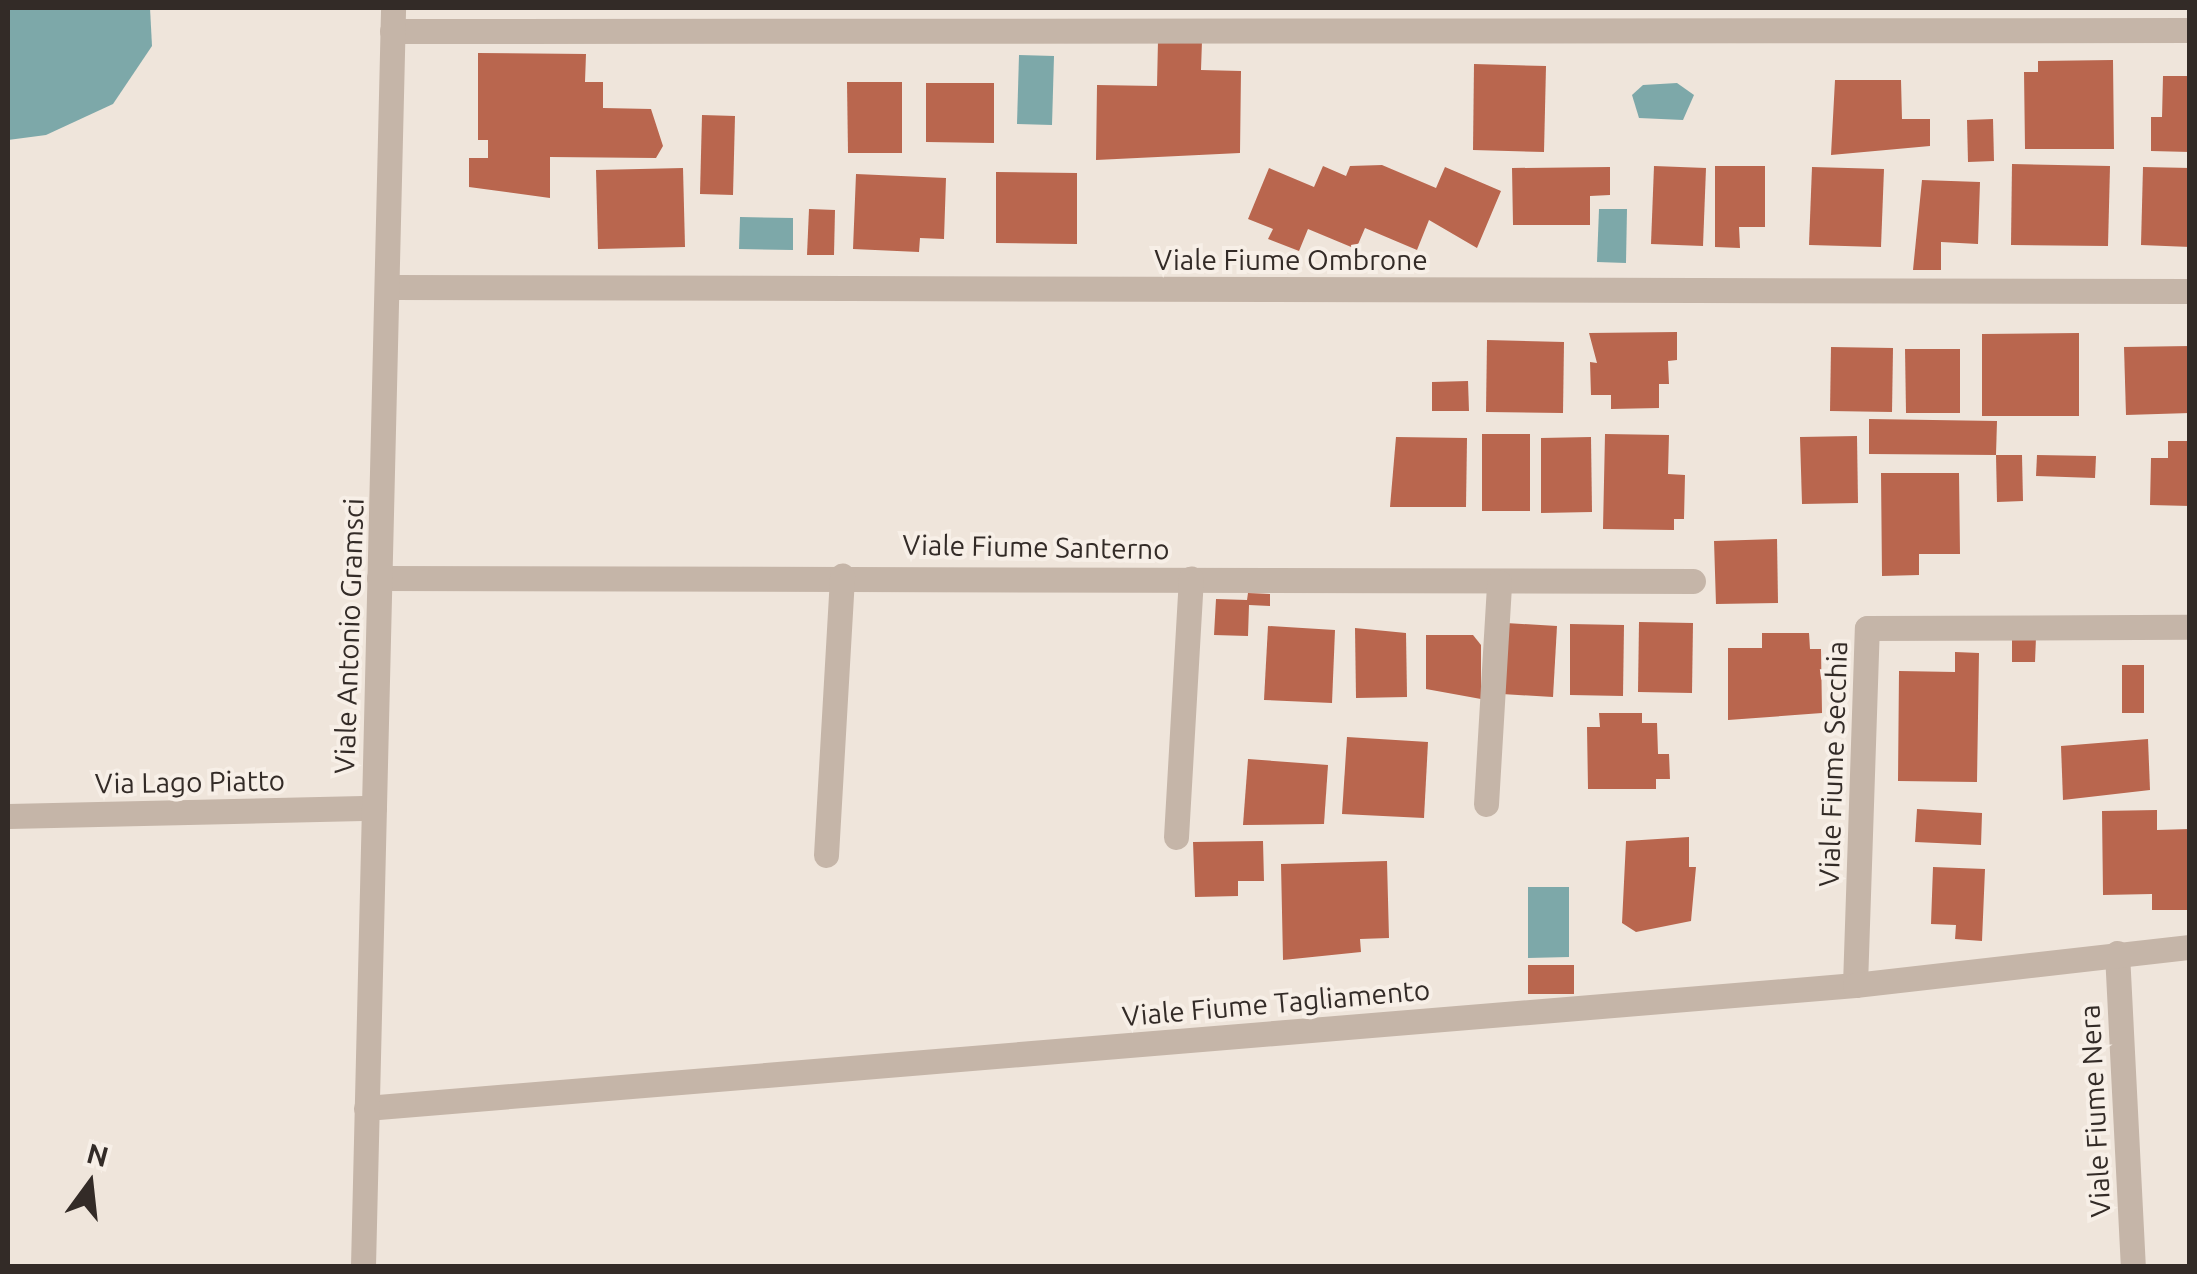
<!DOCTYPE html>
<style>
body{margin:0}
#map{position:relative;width:2197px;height:1274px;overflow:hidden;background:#efe5db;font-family:Ubuntu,sans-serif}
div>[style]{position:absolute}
.water>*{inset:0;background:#7da8a9}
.building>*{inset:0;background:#b9664e}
.minor>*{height:25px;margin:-12.5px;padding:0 12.5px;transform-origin:12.5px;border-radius:12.5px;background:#c5b5a8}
span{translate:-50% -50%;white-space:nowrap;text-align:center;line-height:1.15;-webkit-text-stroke:8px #f7efe7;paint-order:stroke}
.street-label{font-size:28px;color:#332b27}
.frame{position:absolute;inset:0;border:10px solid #332b27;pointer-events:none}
.north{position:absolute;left:40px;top:1134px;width:100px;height:100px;-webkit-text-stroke:8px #f7efe7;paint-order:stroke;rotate:15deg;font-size:28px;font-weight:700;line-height:40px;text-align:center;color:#332b27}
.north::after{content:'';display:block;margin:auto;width:35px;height:45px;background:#332b27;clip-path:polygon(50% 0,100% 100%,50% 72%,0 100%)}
</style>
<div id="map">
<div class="water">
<i style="clip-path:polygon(8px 8px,150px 8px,152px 46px,113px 104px,46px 135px,8px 140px)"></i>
<i style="clip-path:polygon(1019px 55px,1054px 56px,1052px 125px,1017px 124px)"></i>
<i style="clip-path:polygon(1677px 83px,1694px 95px,1683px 120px,1639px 118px,1632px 95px,1643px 85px)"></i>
<i style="clip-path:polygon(1599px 209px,1627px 209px,1626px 263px,1597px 262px)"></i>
<i style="clip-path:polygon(740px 217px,793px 218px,793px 250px,739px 249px)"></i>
<i style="clip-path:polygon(1528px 887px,1569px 887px,1569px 957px,1528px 958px)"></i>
</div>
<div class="building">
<i style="clip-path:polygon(1158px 40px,1202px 41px,1201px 70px,1241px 71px,1240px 153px,1096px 160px,1097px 85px,1157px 86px)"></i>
<i style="clip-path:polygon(478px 53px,586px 54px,585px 82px,603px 82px,603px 108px,651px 109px,663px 146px,656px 158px,550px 157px,550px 198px,469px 187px,469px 158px,488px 158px,488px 140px,478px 140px)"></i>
<i style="clip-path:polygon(2113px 60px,2114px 149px,2025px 149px,2024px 72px,2038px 72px,2038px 61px)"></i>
<i style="clip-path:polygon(1474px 64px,1546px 66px,1544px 152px,1473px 150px)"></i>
<i style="clip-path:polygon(2163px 76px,2190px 76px,2190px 152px,2151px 151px,2151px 117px,2162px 117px)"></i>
<i style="clip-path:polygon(1835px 80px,1901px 80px,1902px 119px,1930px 119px,1930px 146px,1831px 155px)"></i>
<i style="clip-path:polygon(847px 82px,902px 82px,902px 153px,848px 153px)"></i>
<i style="clip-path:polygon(926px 83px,994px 83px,994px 143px,926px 142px)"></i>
<i style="clip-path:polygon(702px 115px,735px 116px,733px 195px,700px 194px)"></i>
<i style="clip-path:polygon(1993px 119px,1994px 161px,1968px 162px,1967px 120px)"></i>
<i style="clip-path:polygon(2012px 164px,2110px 166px,2108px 246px,2011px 245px)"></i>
<i style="clip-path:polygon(1382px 165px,1436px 188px,1445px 167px,1501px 191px,1477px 248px,1429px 220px,1417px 250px,1365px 228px,1356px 249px,1308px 229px,1299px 251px,1268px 239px,1273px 229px,1248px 219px,1269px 168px,1314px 187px,1323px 166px,1346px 176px,1350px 166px)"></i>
<i style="clip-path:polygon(1654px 166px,1706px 168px,1703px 246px,1651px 244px)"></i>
<i style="clip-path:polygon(1715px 166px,1765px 166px,1765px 227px,1739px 227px,1740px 248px,1715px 247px)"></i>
<i style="clip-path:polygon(1610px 167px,1610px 195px,1590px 196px,1590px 225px,1513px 225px,1512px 168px)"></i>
<i style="clip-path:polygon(1812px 167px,1884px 169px,1881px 247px,1809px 245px)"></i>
<i style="clip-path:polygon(2143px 167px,2190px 168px,2190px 247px,2141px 245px)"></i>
<i style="clip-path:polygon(683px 168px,685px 247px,598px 249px,596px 170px)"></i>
<i style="clip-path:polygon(996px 172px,1077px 173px,1077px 244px,996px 243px)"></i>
<i style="clip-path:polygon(856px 174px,946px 178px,944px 239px,920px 238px,919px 252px,853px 249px)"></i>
<i style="clip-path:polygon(1922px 180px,1980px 182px,1978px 244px,1941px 242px,1941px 270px,1913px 270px)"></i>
<i style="clip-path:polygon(809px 209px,835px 210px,834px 255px,807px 255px)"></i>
<i style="clip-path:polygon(1677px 332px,1677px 360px,1668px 361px,1669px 384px,1659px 384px,1659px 408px,1611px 409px,1611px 395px,1591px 395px,1590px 362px,1597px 363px,1589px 333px)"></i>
<i style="clip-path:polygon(2079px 333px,2079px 416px,1982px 416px,1982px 334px)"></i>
<i style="clip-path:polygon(1487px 340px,1564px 342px,1563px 413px,1486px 412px)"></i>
<i style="clip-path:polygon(2190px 346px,2190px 413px,2126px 415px,2124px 347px)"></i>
<i style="clip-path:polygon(1831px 347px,1893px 348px,1892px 412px,1830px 411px)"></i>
<i style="clip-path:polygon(1905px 349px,1960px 349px,1960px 413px,1906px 413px)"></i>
<i style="clip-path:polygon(1468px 381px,1469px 411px,1432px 411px,1432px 382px)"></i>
<i style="clip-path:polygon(1869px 419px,1997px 421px,1996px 455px,1869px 454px)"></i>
<i style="clip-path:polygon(1482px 434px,1530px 434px,1530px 511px,1482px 511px)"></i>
<i style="clip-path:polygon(1605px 434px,1669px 435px,1668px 474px,1685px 475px,1684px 519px,1674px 519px,1674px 530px,1603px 529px)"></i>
<i style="clip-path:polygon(1857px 436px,1858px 503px,1802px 504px,1800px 437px)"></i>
<i style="clip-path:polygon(1396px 437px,1467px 438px,1466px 507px,1390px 507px)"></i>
<i style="clip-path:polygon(1591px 437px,1592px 512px,1541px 513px,1541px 438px)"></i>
<i style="clip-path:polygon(2168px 441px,2190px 441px,2190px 506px,2150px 505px,2151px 458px,2168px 458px)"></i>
<i style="clip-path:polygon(1996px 455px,2022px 455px,2023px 501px,1997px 502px)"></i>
<i style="clip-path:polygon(2037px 455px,2096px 456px,2095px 478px,2036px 476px)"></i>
<i style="clip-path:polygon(1881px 473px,1959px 473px,1960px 554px,1919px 554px,1919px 575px,1882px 576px)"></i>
<i style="clip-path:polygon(1777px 539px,1778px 603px,1716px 604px,1714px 541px)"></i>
<i style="clip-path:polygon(1248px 593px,1270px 594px,1270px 606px,1249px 605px,1248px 636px,1214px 635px,1216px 599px,1247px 600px)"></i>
<i style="clip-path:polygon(1639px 622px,1693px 623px,1692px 693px,1638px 692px)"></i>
<i style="clip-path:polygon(1506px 623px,1557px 626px,1553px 697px,1502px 694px)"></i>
<i style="clip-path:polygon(1570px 624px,1624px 625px,1623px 696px,1570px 695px)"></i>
<i style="clip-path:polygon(1268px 626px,1335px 630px,1332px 703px,1264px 700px)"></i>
<i style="clip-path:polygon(1355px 628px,1406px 633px,1407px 697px,1356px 698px)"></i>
<i style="clip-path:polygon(1762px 633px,1809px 633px,1810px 649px,1821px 649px,1822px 713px,1728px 720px,1728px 648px,1762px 648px)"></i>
<i style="clip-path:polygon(1426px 635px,1473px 635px,1481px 645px,1481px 699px,1426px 689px)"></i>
<i style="clip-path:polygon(2012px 636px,2036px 637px,2035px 662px,2012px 662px)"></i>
<i style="clip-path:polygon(1955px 652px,1979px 653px,1977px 782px,1898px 781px,1899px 671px,1955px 672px)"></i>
<i style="clip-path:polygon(2122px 665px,2144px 665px,2144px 713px,2122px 713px)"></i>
<i style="clip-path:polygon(1599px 713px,1642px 713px,1642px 723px,1657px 723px,1658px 754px,1669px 754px,1670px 779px,1656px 779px,1656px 789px,1588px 789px,1587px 727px,1600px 727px)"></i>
<i style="clip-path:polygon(1347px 737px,1428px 742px,1424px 818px,1342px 814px)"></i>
<i style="clip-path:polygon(2148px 739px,2150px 790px,2063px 800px,2061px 746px)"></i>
<i style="clip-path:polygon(1248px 759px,1328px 765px,1324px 824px,1243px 825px)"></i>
<i style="clip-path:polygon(1917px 809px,1982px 813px,1981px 845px,1915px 842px)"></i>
<i style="clip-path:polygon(2157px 810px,2157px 830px,2190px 829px,2190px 910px,2152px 910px,2152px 894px,2103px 895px,2102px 811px)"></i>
<i style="clip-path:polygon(1689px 837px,1689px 867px,1696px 867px,1691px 921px,1636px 932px,1622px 923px,1626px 841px)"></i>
<i style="clip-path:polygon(1263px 841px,1264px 881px,1238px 881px,1238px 896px,1195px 897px,1193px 842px)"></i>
<i style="clip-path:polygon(1387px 861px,1389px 938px,1360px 939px,1361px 952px,1283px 960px,1281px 864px)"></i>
<i style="clip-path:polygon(1933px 867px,1985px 869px,1982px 941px,1955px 939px,1956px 925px,1931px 924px)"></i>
<i style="clip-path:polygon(1528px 965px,1574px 965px,1574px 994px,1528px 994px)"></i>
</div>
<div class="minor">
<i style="left:392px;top:31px;width:1798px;rotate:-0.03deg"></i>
<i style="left:392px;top:287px;width:1798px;rotate:0.13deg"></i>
<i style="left:379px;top:578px;width:1314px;rotate:0.13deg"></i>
<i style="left:1486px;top:804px;width:222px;rotate:-86.6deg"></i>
<i style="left:8px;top:816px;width:366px;rotate:-1.3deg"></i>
<i style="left:1176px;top:837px;width:259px;rotate:-86.7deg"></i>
<i style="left:826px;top:855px;width:280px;rotate:-86.7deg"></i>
<i style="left:2117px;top:953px;width:313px;rotate:87.1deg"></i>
<i style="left:1855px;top:985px;width:357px;rotate:-88.1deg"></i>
<i style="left:1867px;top:628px;width:323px;rotate:-0.2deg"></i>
<i style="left:366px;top:1108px;width:1494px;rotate:-4.72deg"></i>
<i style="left:1855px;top:985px;width:337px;rotate:-6.5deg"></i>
<i style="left:363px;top:1266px;width:1258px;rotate:-88.63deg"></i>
</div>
<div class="street-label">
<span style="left:1291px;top:260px">Viale Fiume Ombrone</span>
<span style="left:1036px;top:547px;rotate:1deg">Viale Fiume Santerno</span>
<span style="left:349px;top:636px;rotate:-88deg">Viale Antonio Gramsci</span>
<span style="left:1833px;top:764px;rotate:-88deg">Viale Fiume Secchia</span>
<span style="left:190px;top:782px;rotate:-1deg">Via Lago Piatto</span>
<span style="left:1276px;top:1003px;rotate:-5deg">Viale Fiume Tagliamento</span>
<span style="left:2095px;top:1111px;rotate:-93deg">Viale Fiume Nera</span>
</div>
<div class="frame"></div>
<div class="north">N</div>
</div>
